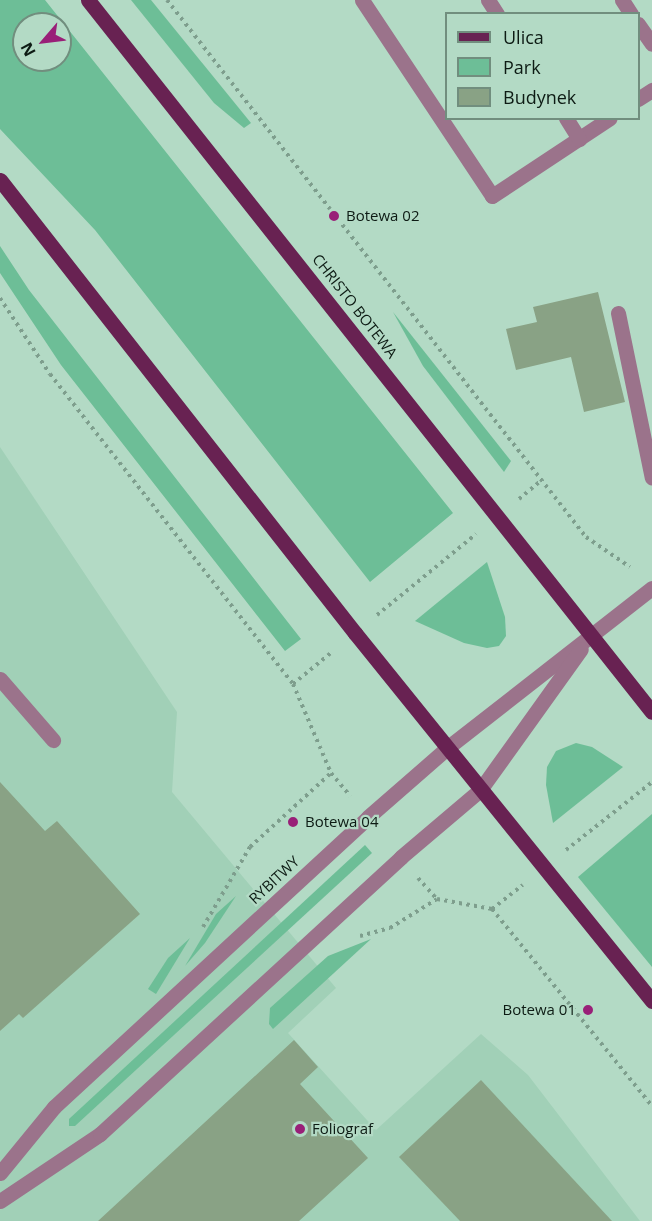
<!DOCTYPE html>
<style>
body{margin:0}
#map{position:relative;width:652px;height:1221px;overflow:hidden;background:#b3dac5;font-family:"Open Sans",sans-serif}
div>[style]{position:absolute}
.built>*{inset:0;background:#a1d0b7}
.green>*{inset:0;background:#6dbe97}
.building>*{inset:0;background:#89a285}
.path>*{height:4px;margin-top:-2px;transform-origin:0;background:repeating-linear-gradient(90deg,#7e9e8d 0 3px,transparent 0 7.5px)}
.minor>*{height:15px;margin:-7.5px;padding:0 7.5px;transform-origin:7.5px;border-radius:7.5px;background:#9b738b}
.major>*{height:15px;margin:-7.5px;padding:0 7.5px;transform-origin:7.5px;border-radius:7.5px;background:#682252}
.dots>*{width:16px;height:16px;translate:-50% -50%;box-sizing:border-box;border:3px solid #b3dac5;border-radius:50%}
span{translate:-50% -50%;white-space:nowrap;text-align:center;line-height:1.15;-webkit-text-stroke:4.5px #b3dac5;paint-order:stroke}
.poi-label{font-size:15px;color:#0d1b14}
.left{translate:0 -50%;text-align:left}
.right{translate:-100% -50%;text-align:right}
.street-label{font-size:15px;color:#0d1b14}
.legend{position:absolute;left:445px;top:12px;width:195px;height:108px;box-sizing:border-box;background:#b3dac5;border:2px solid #718e7e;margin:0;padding:8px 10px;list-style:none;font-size:18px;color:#0d1b14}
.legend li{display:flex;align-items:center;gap:12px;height:30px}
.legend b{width:30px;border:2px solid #718e7e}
.north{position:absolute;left:12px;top:12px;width:60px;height:60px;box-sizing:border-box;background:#b3dac5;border:2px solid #718e7e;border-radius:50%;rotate:242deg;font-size:16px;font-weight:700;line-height:24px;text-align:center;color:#0d1b14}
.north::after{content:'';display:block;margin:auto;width:21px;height:27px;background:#991f78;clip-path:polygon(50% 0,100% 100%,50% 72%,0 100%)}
</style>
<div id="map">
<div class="built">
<i style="clip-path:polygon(0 447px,177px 712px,172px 792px,336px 988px,288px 1033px,376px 1130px,481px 1034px,528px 1075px,640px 1221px,0 1221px)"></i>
</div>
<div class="green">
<i style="clip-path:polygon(evenodd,0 0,45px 0,453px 513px,370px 582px,95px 230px,0 129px,0 0,24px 24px,60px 24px,60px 60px,24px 60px,24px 24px)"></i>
<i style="clip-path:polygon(131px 0,151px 0,251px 123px,244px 128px,214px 103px)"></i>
<i style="clip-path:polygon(0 246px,29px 290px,301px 639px,285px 651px,61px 365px,0 273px)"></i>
<i style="clip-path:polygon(393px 312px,511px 461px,504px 472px,423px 366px)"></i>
<i style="clip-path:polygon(487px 562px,505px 617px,506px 636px,499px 646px,487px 648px,464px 643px,415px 621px)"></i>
<i style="clip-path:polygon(576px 743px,592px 747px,623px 767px,553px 823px,546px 785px,547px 767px,556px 751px)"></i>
<i style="clip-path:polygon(652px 814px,652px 967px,578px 877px)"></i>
<i style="clip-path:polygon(365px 845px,372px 853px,75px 1126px,69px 1126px,69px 1119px)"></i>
<i style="clip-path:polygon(236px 896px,205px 943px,185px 966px,216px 914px)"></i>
<i style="clip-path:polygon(190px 938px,156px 994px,148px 989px,168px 958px)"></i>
<i style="clip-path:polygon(371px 939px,273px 1029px,269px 1024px,270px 1008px,328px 956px)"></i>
</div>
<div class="building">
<i style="clip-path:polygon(598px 292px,625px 402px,584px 412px,571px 357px,516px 370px,506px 329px,537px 322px,533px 307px)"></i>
<i style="clip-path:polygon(0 782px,45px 831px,57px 821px,140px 914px,23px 1018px,19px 1014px,0 1031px)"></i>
<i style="clip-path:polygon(294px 1040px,318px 1067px,300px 1084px,368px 1158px,299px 1221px,98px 1221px)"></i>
<i style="clip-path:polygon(481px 1080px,612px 1221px,460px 1221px,399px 1157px)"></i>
</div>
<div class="path">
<i style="left:167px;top:0;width:681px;rotate:52.04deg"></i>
<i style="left:586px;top:537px;width:53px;rotate:34.3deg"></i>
<i style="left:0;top:298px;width:91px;rotate:56.7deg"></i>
<i style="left:50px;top:374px;width:394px;rotate:51.9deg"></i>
<i style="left:293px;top:684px;width:97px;rotate:66.9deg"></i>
<i style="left:331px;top:773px;width:30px;rotate:50deg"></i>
<i style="left:519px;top:499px;width:30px;rotate:-40deg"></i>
<i style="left:377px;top:615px;width:128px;rotate:-39.3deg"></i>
<i style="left:293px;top:684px;width:50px;rotate:-39.4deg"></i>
<i style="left:566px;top:850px;width:110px;rotate:-38.3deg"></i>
<i style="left:418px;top:878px;width:28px;rotate:48deg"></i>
<i style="left:437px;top:899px;width:56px;rotate:10.3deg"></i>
<i style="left:492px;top:909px;width:254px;rotate:50.9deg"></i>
<i style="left:492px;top:909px;width:39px;rotate:-38deg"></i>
<i style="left:203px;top:927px;width:93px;rotate:-59.6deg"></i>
<i style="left:250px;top:847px;width:110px;rotate:-42.4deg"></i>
<i style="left:360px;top:936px;width:31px;rotate:-15deg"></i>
<i style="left:390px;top:928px;width:55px;rotate:-31.7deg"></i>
</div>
<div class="minor">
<i style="left:362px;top:0;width:235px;rotate:56.4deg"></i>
<i style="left:492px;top:196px;width:141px;rotate:-33.5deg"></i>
<i style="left:488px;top:0;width:17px;rotate:57deg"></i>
<i style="left:622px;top:0;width:17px;rotate:57deg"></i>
<i style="left:638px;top:24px;width:24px;rotate:55deg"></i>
<i style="left:638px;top:99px;width:17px;rotate:-33deg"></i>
<i style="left:566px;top:118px;width:25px;rotate:58deg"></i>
<i style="left:618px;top:313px;width:168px;rotate:78.4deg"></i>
<i style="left:0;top:679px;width:81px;rotate:49deg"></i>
<i style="left:0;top:1173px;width:85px;rotate:-50.7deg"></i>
<i style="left:54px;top:1107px;width:427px;rotate:-42.7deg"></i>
<i style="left:368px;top:817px;width:105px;rotate:-41.1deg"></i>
<i style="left:447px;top:748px;width:260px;rotate:-38deg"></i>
<i style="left:0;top:1201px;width:120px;rotate:-33.8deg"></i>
<i style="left:100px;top:1134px;width:409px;rotate:-42.6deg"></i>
<i style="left:401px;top:857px;width:104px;rotate:-40.3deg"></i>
<i style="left:480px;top:790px;width:173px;rotate:-54.4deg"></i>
</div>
<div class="major">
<i style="left:88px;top:0;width:908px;rotate:51.62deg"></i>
<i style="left:0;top:180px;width:576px;rotate:51.92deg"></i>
<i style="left:355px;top:633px;width:473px;rotate:51.1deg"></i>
</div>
<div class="dots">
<i style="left:334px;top:216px;background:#991f78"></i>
<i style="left:293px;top:822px;background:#991f78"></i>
<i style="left:588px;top:1010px;background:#991f78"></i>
<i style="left:300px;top:1129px;background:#991f78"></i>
</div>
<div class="poi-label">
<span class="left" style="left:346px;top:216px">Botewa 02</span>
<span class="left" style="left:305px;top:822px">Botewa 04</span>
<span class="right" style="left:576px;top:1010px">Botewa 01</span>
<span class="left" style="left:312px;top:1129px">Foliograf</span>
</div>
<div class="street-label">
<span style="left:355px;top:306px;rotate:52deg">CHRISTO BOTEWA</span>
<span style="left:274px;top:880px;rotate:-43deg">RYBITWY</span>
</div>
<ul class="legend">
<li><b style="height:8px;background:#682252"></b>Ulica</li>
<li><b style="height:16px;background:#6dbe97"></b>Park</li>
<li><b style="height:16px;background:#89a285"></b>Budynek</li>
</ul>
<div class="north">N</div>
</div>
